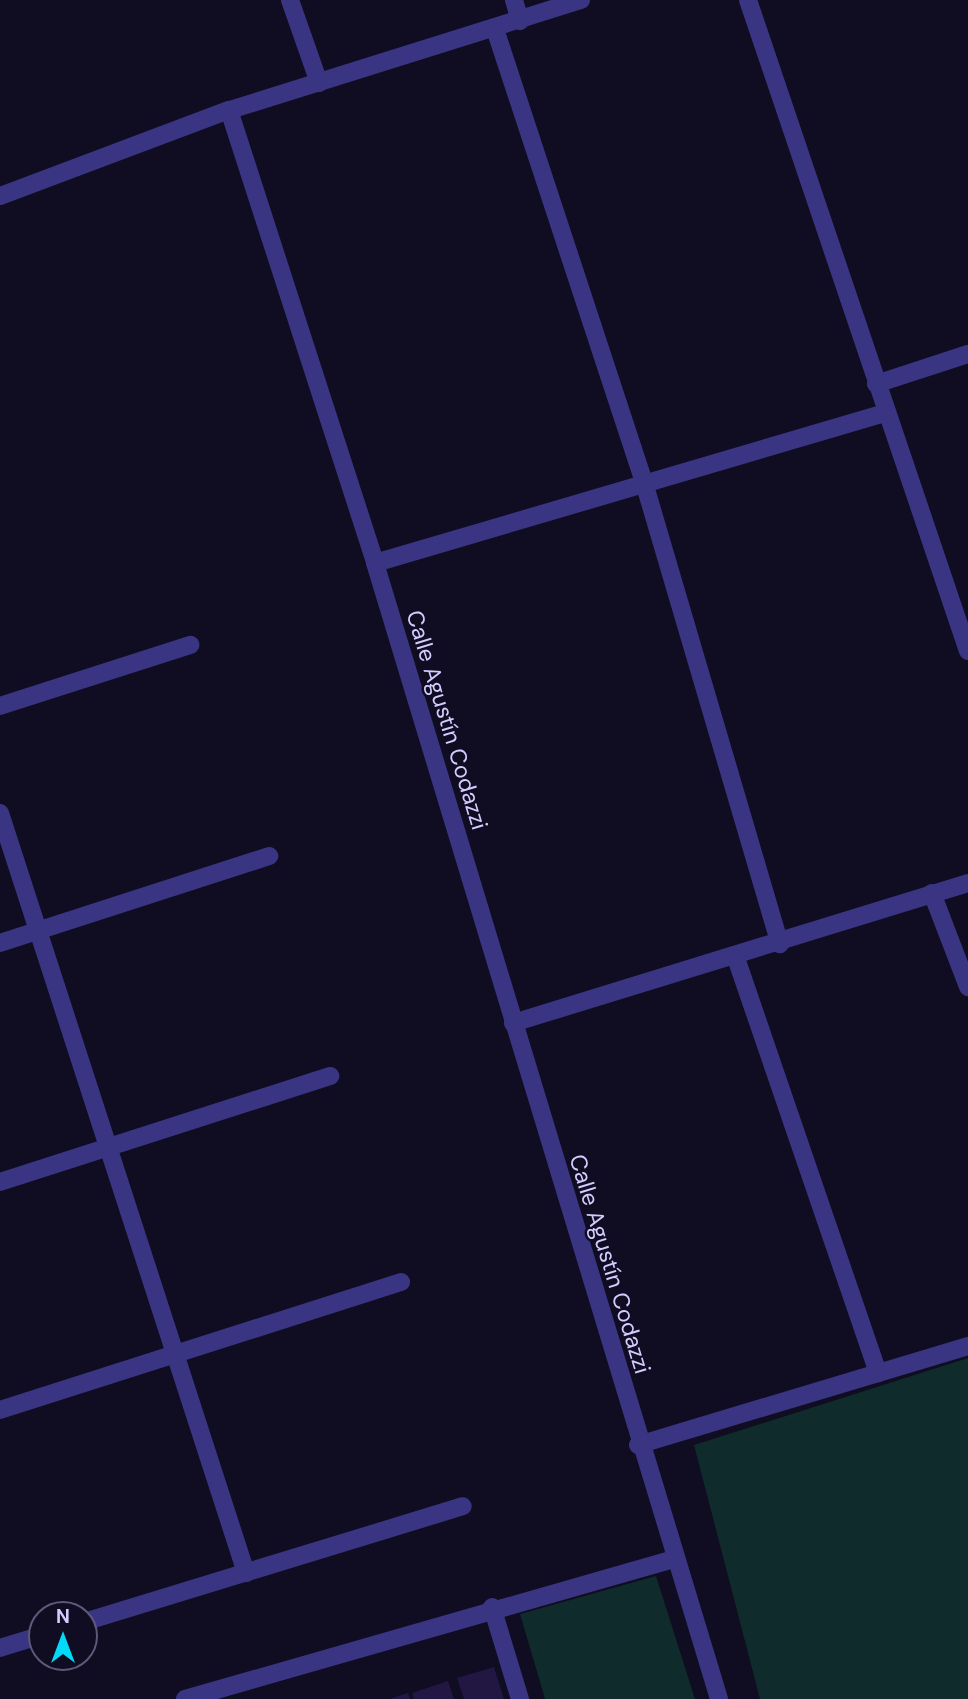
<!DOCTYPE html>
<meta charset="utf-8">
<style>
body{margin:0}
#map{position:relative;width:968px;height:1699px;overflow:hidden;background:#100c21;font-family:"DM Sans",sans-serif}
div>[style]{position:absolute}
.green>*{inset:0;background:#0f2b2b}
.building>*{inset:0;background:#211742}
.street>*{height:18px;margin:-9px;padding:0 9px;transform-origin:9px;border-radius:9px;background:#3a3582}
span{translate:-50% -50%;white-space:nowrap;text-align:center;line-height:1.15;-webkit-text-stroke:5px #100c21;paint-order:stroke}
.street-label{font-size:23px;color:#d3ccff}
.north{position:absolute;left:28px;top:1601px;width:70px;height:70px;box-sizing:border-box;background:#100c21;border:2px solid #5e597a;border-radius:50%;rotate:0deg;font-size:19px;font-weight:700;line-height:28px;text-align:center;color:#d3ccff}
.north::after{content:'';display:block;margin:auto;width:24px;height:32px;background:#00d9f7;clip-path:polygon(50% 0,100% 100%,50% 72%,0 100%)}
</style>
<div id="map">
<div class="green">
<i style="clip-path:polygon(968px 1358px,968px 1699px,760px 1699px,694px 1445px)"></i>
<i style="clip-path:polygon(656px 1576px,695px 1699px,545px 1699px,520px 1614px)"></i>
</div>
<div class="building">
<i style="clip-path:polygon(494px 1667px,504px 1699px,464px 1699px,457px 1678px)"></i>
<i style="clip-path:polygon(448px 1681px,454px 1699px,414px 1699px,412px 1693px)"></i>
<i style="clip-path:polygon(408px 1693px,410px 1699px,392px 1699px,392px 1698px)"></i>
</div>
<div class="street">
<i style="left:290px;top:0;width:88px;rotate:70.7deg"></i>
<i style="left:514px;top:0;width:22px;rotate:74deg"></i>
<i style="left:581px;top:0;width:369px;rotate:162.6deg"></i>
<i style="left:229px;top:110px;width:476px;rotate:72.1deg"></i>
<i style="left:375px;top:563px;width:1187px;rotate:73.15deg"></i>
<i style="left:748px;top:0;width:687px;rotate:71.33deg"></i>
<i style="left:495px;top:29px;width:474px;rotate:71.8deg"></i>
<i style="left:643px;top:479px;width:485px;rotate:73.6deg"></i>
<i style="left:0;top:196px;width:245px;rotate:-20.6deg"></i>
<i style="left:876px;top:384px;width:97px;rotate:-18.1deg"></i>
<i style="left:375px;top:563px;width:532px;rotate:-16.39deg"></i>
<i style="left:0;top:706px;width:200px;rotate:-17.8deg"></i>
<i style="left:0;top:813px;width:799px;rotate:72.06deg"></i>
<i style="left:932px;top:893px;width:101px;rotate:69deg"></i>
<i style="left:0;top:943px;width:283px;rotate:-17.9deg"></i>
<i style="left:736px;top:958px;width:439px;rotate:71.1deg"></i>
<i style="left:513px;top:1023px;width:476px;rotate:-17.1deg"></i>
<i style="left:0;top:1182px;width:347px;rotate:-17.8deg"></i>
<i style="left:0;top:1410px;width:421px;rotate:-17.7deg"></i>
<i style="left:638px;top:1445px;width:345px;rotate:-16.7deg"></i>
<i style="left:492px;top:1607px;width:96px;rotate:73.1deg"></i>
<i style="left:84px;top:1622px;width:396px;rotate:-17deg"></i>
<i style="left:0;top:1648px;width:44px;rotate:-17.2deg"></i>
<i style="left:185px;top:1699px;width:509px;rotate:-15.98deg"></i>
</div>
<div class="street-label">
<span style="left:447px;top:720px;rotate:73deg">Calle Agustín Codazzi</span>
<span style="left:610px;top:1264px;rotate:73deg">Calle Agustín Codazzi</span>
</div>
<div class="north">N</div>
</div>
